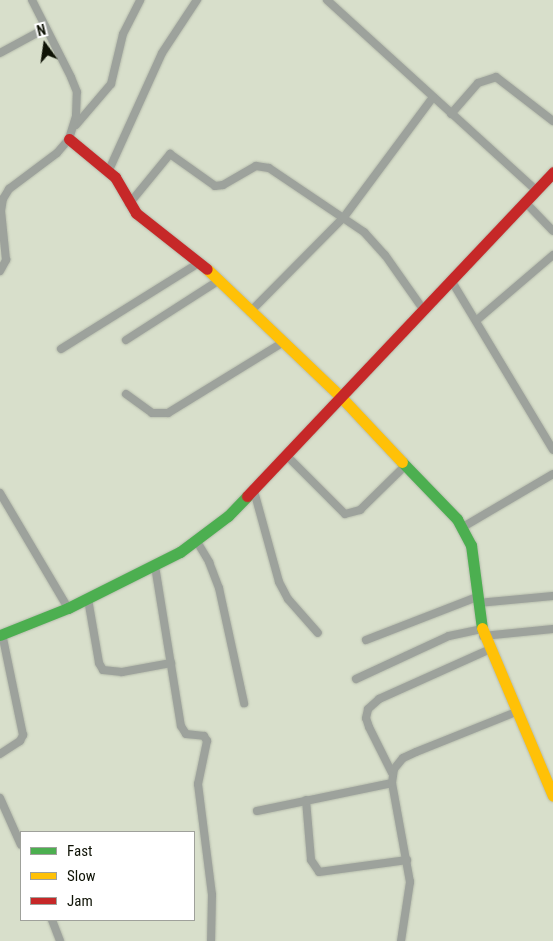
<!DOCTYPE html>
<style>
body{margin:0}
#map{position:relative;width:553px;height:941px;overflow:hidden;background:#d8dfcb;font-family:"Roboto Condensed",sans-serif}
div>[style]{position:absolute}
.roads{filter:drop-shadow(0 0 1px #b7bdad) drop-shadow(0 0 1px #b7bdad)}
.street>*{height:8px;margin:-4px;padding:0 4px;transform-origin:4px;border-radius:4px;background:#9da29c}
.fast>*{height:11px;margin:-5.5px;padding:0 5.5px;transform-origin:5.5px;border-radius:5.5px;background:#4caf50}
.slow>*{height:11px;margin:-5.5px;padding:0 5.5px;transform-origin:5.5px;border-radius:5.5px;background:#ffc107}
.jam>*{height:11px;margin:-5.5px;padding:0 5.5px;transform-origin:5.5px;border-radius:5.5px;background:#c62828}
span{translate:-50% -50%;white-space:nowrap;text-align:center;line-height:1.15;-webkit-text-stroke:4px #fff;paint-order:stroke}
.legend{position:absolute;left:20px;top:831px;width:175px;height:90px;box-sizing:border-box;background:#fff;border:1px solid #9fa19b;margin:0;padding:6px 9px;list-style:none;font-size:15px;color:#0f1306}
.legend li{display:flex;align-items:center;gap:10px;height:25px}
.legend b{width:25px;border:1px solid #9fa19b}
.north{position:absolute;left:20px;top:20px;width:50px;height:50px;-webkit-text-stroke:4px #fff;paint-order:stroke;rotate:346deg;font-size:14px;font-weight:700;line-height:20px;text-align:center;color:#0f1306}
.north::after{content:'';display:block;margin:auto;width:18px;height:22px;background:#0f1306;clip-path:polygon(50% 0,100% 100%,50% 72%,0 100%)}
</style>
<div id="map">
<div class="roads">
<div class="street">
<i style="left:327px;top:0;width:282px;rotate:42.3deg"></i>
<i style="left:0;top:53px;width:52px;rotate:-28.5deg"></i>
<i style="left:451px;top:114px;width:41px;rotate:-48.9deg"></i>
<i style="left:478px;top:83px;width:19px;rotate:-18deg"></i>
<i style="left:496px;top:77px;width:72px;rotate:37.7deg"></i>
<i style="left:76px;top:125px;width:54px;rotate:-49.5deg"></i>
<i style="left:111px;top:84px;width:51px;rotate:-76.5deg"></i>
<i style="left:123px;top:34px;width:38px;rotate:-63deg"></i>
<i style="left:109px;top:170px;width:128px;rotate:-65.6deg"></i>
<i style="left:162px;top:53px;width:64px;rotate:-56.6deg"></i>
<i style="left:525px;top:202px;width:40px;rotate:46deg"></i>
<i style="left:129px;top:204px;width:65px;rotate:-50.6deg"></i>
<i style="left:170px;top:154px;width:55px;rotate:35.4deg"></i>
<i style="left:215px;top:186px;width:8px;rotate:-7deg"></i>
<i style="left:223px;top:185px;width:38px;rotate:-30deg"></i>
<i style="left:256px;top:166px;width:13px;rotate:9deg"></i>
<i style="left:269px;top:168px;width:115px;rotate:34deg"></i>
<i style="left:364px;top:232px;width:31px;rotate:48deg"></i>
<i style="left:385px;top:255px;width:66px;rotate:54.9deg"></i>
<i style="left:0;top:271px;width:13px;rotate:-61deg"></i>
<i style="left:6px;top:260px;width:49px;rotate:-95.8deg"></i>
<i style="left:1px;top:211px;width:12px;rotate:-81deg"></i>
<i style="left:3px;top:199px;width:12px;rotate:-59deg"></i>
<i style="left:9px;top:189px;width:60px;rotate:-36.9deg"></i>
<i style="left:57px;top:153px;width:18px;rotate:-49deg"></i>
<i style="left:69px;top:139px;width:24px;rotate:-73deg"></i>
<i style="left:76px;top:116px;width:24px;rotate:-88deg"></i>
<i style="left:77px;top:92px;width:16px;rotate:-112deg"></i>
<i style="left:71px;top:77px;width:86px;rotate:-116.9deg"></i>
<i style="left:451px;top:280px;width:198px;rotate:59deg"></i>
<i style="left:250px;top:312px;width:134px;rotate:-45.3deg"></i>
<i style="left:344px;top:217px;width:149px;rotate:-53.4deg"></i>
<i style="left:477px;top:320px;width:100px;rotate:-40.5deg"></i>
<i style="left:126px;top:340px;width:109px;rotate:-32.7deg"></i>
<i style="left:61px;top:349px;width:164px;rotate:-32deg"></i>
<i style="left:126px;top:394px;width:32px;rotate:36deg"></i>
<i style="left:152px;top:413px;width:16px"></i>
<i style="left:168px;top:413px;width:134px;rotate:-31.6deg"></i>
<i style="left:287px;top:456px;width:82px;rotate:45deg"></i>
<i style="left:345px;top:514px;width:16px;rotate:-15deg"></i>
<i style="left:360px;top:510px;width:64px;rotate:-44.4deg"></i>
<i style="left:254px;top:491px;width:94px;rotate:74.6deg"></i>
<i style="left:279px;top:582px;width:19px;rotate:62deg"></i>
<i style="left:288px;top:599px;width:45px;rotate:48.6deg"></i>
<i style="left:0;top:493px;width:134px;rotate:59.4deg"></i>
<i style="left:463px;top:527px;width:104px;rotate:-30.5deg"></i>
<i style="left:196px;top:540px;width:26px;rotate:59deg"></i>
<i style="left:209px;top:562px;width:28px;rotate:69deg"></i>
<i style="left:219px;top:588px;width:118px;rotate:77.7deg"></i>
<i style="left:155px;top:566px;width:162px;rotate:80.8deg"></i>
<i style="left:181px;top:726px;width:9px;rotate:58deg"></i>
<i style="left:186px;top:734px;width:18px;rotate:6deg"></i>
<i style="left:204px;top:736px;width:6px;rotate:59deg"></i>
<i style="left:207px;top:741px;width:44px;rotate:101.8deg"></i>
<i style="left:198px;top:784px;width:112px;rotate:82.8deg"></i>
<i style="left:212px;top:895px;width:46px;rotate:91.2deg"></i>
<i style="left:88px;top:599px;width:65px;rotate:80.2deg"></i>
<i style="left:99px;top:663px;width:8px;rotate:60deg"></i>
<i style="left:103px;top:670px;width:19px;rotate:6deg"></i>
<i style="left:122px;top:672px;width:50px;rotate:-10.4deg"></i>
<i style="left:478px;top:603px;width:75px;rotate:-5.3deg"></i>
<i style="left:483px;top:636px;width:70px;rotate:-5.7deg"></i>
<i style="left:366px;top:640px;width:119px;rotate:-21.2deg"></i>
<i style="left:356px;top:679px;width:102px;rotate:-24.8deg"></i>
<i style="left:449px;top:636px;width:33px;rotate:-12deg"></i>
<i style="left:0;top:754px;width:24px;rotate:-33deg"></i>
<i style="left:20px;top:741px;width:7px;rotate:-63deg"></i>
<i style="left:23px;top:735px;width:103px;rotate:-101.7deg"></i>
<i style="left:392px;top:773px;width:51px;rotate:-116.6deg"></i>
<i style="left:369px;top:727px;width:9px;rotate:-108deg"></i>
<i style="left:366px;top:718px;width:9px;rotate:-77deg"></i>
<i style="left:368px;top:709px;width:15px;rotate:-42deg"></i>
<i style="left:379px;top:699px;width:120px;rotate:-24.2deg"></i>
<i style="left:0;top:798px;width:51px;rotate:65.9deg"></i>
<i style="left:306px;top:800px;width:60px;rotate:85.2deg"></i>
<i style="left:311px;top:860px;width:14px;rotate:56deg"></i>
<i style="left:319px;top:872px;width:89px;rotate:-7.8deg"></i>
<i style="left:257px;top:811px;width:138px;rotate:-11.7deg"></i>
<i style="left:52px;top:920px;width:22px;rotate:69deg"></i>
<i style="left:401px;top:941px;width:60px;rotate:-81.3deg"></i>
<i style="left:410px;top:882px;width:101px;rotate:-100.3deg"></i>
<i style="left:392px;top:783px;width:14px;rotate:-82deg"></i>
<i style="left:394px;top:769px;width:14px;rotate:-51deg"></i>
<i style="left:403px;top:758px;width:14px;rotate:-25deg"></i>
<i style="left:416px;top:752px;width:108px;rotate:-21.8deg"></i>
</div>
<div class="fast">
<i style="left:402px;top:462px;width:79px;rotate:46deg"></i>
<i style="left:457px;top:519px;width:30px;rotate:62deg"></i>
<i style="left:471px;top:545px;width:84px;rotate:82.5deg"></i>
<i style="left:0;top:635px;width:73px;rotate:-21.7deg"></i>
<i style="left:68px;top:608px;width:125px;rotate:-26.6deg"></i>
<i style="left:180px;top:552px;width:60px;rotate:-36.9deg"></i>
<i style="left:228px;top:516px;width:28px;rotate:-46deg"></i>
</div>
<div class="slow">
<i style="left:207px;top:269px;width:185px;rotate:43.7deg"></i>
<i style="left:341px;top:397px;width:89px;rotate:46.8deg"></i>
<i style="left:482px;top:628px;width:182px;rotate:67.1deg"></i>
</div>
<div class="jam">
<i style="left:69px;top:139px;width:60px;rotate:39.6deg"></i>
<i style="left:115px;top:177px;width:42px;rotate:59.7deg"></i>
<i style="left:136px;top:213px;width:90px;rotate:38.3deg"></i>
<i style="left:247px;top:496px;width:446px;rotate:-46.6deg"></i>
</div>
</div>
<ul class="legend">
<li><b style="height:6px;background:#4caf50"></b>Fast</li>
<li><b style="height:6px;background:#ffc107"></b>Slow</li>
<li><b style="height:6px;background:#c62828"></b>Jam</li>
</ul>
<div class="north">N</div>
</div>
